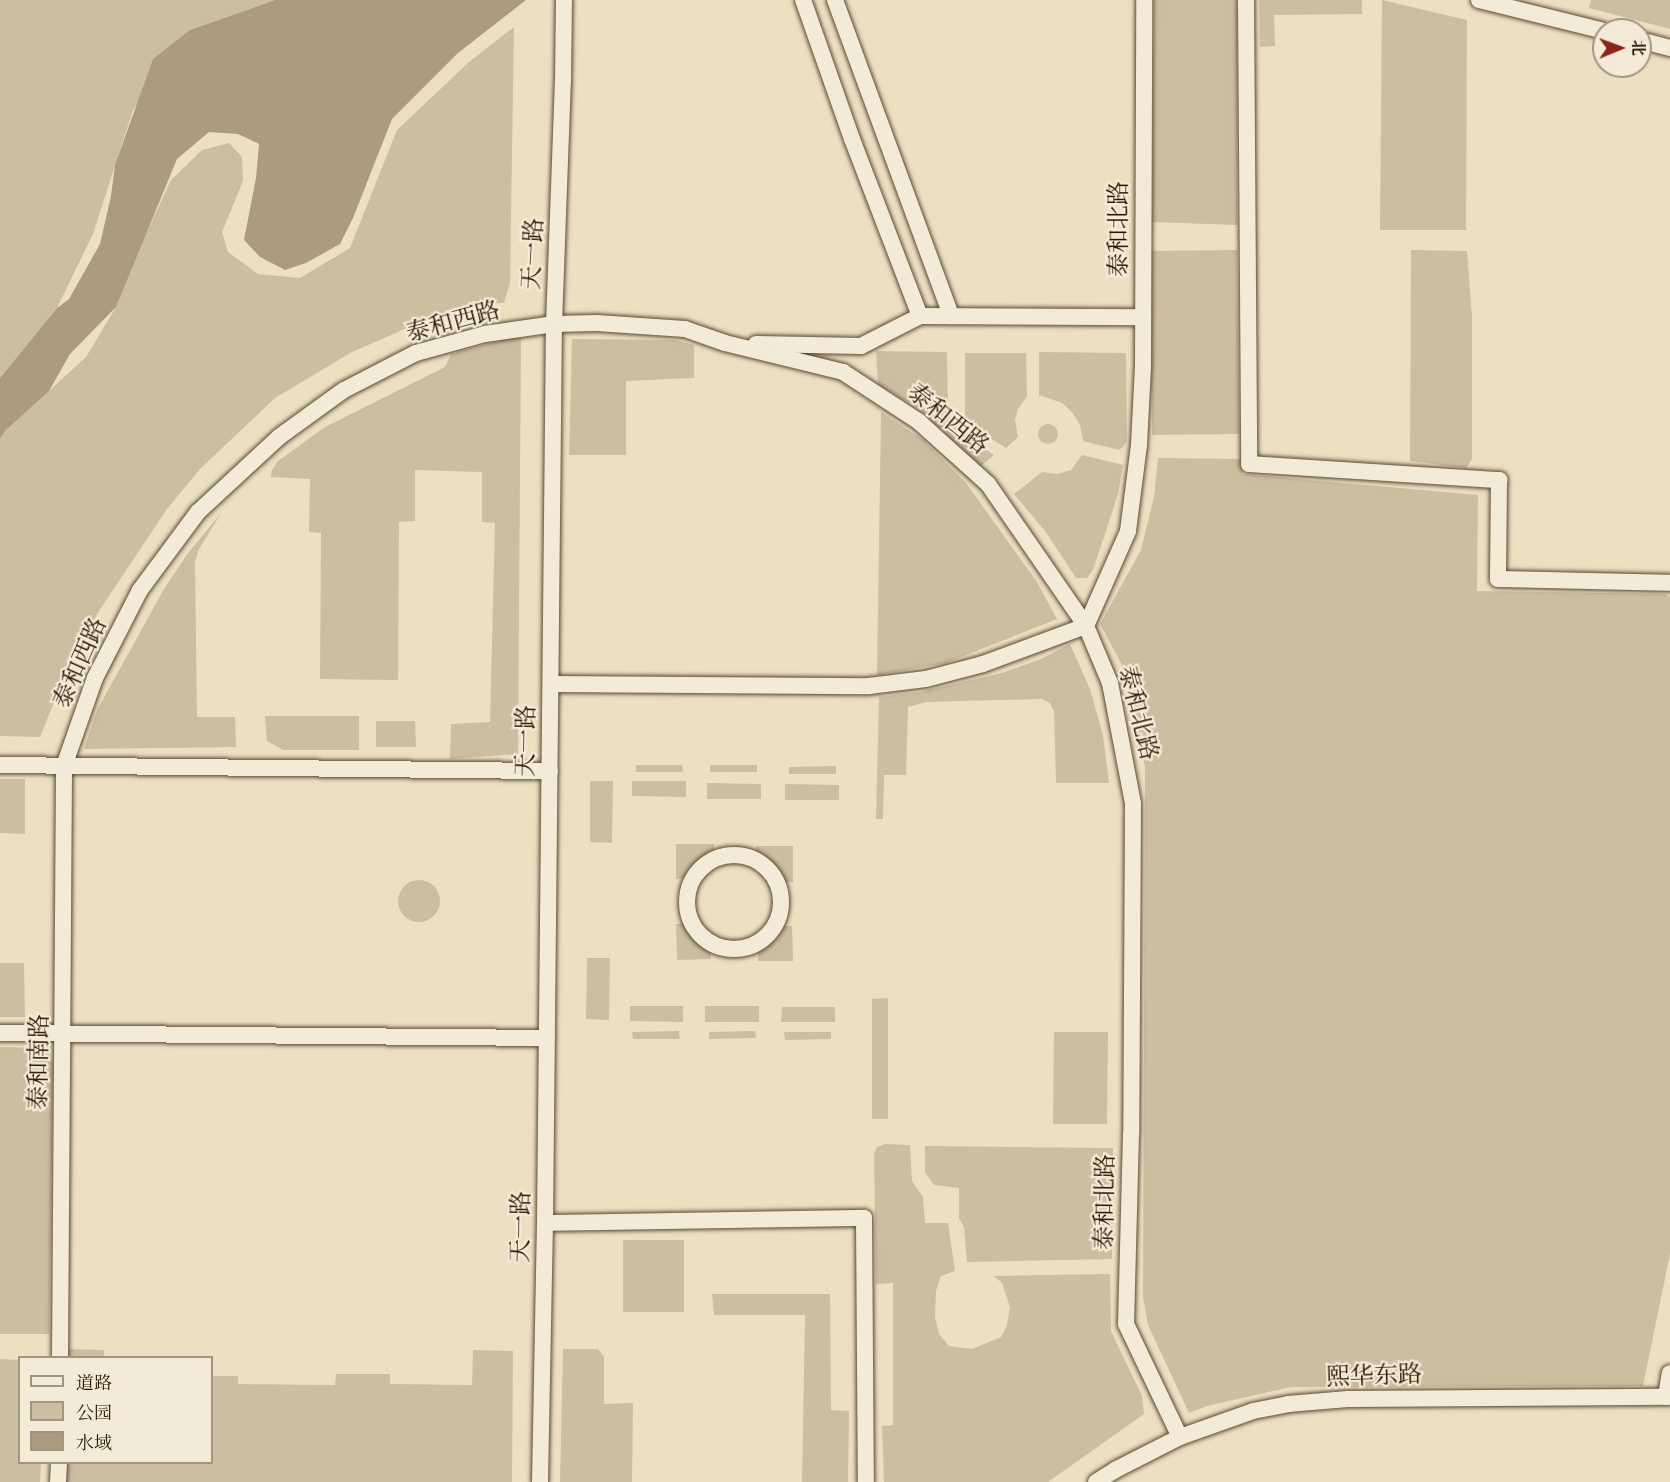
<!DOCTYPE html>
<meta charset="utf-8">
<style>
body{margin:0}
#map{position:relative;width:1670px;height:1482px;overflow:hidden;background:#ede0c2;font-family:"IM FELL Great Primer","Noto Serif SC",serif}
div>[style]{position:absolute}
.green>*{inset:0;background:#ccbea1}
.round{border-radius:50%}
.water>*{inset:0;background:#ab9b80}
.roads{filter:drop-shadow(0 0 2px #5c4830) drop-shadow(0 0 2px #5c4830)}
.street>*{height:16px;margin:-8px;padding:0 8px;transform-origin:8px;border-radius:8px;background:#f3ebd7}
.street>.ring{margin:-8px;padding:0;box-sizing:content-box;background:none;border:16px solid #f3ebd7;border-radius:50%}
span{translate:-50% -50%;white-space:nowrap;text-align:center;line-height:1.15;-webkit-text-stroke:4.5px #f3ebd7;paint-order:stroke}
.street-label{font-size:24px;color:#2c1600}
.legend{position:absolute;left:18px;top:1356px;width:195px;height:108px;box-sizing:border-box;background:#f3ebd7;border:2px solid #a39681;margin:0;padding:8px 10px;list-style:none;font-size:18px;color:#2c1600}
.legend li{display:flex;align-items:center;gap:12px;height:30px}
.legend b{width:30px;border:2px solid #a39681}
.north{position:absolute;left:1592px;top:18px;width:60px;height:60px;box-sizing:border-box;background:#f3ebd7;border:2px solid #a39681;border-radius:50%;rotate:89deg;font-size:16px;font-weight:700;line-height:24px;text-align:center;color:#2c1600}
.north::after{content:'';display:block;margin:auto;width:21px;height:27px;background:#8f2418;clip-path:polygon(50% 0,100% 100%,50% 72%,0 100%)}
</style>
<div id="map">
<div class="green">
<i style="clip-path:polygon(0 0,275px 0,190px 30px,133px 110px,93px 234px,57px 308px,0 378px)"></i>
<i style="clip-path:polygon(1154px 0,1237px 0,1237px 225px,1152px 222px)"></i>
<i style="clip-path:polygon(1259px 0,1362px 0,1362px 14px,1274px 15px,1275px 46px,1260px 47px)"></i>
<i style="clip-path:polygon(1382px 0,1467px 20px,1466px 230px,1380px 230px)"></i>
<i style="clip-path:polygon(1591px 0,1670px 0,1670px 29px,1589px 8px)"></i>
<i style="clip-path:polygon(514px 27px,510px 283px,504px 303px,478px 304px,419px 323px,352px 352px,275px 398px,200px 469px,167px 509px,99px 611px,69px 665px,40px 737px,0 736px,0 439px,5px 431px,86px 357px,116px 307px,137px 253px,171px 180px,202px 150px,229px 143px,242px 157px,243px 181px,222px 232px,228px 252px,258px 274px,300px 278px,350px 248px,397px 130px,469px 62px)"></i>
<i style="clip-path:polygon(1237px 250px,1239px 434px,1152px 435px,1150px 251px)"></i>
<i style="clip-path:polygon(1411px 250px,1467px 251px,1472px 316px,1472px 459px,1466px 468px,1410px 461px)"></i>
<i style="clip-path:polygon(509px 338px,521px 338px,518px 754px,450px 759px,451px 724px,490px 722px,495px 523px,482px 522px,482px 472px,415px 470px,415px 521px,399px 522px,398px 680px,320px 679px,321px 533px,309px 532px,310px 479px,271px 477px,272px 470px,278px 461px,325px 427px,445px 367px,451px 354px)"></i>
<i style="clip-path:polygon(572px 339px,675px 340px,694px 345px,694px 378px,626px 381px,626px 455px,569px 455px)"></i>
<i style="clip-path:polygon(876px 351px,947px 352px,948px 413px,957px 429px,994px 455px,980px 467px,919px 409px,878px 384px)"></i>
<i style="clip-path:polygon(1039px 352px,1126px 353px,1127px 441px,1124px 446px,1119px 450px,1083px 441px,1080px 425px,1072px 412px,1062px 403px,1039px 395px)"></i>
<i style="clip-path:polygon(965px 353px,1026px 353px,1027px 396px,1018px 409px,1015px 420px,1018px 437px,1006px 448px,969px 425px,965px 418px)"></i>
<i style="clip-path:polygon(881px 412px,923px 440px,966px 483px,1037px 582px,1057px 619px,946px 663px,877px 675px)"></i>
<i class="round" style="left:1038px;top:424px;width:20px;height:20px"></i>
<i style="clip-path:polygon(1082px 455px,1123px 465px,1118px 494px,1107px 528px,1093px 570px,1087px 578px,1076px 578px,1045px 531px,1014px 494px,1042px 472px,1057px 474px,1071px 470px)"></i>
<i style="clip-path:polygon(1158px 458px,1241px 459px,1243px 474px,1478px 495px,1477px 591px,1666px 594px,1670px 597px,1670px 1254px,1643px 1386px,1291px 1387px,1207px 1406px,1189px 1413px,1148px 1325px,1143px 1297px,1145px 768px,1138px 729px,1121px 663px,1100px 624px,1141px 550px,1154px 497px)"></i>
<i style="clip-path:polygon(222px 512px,199px 549px,195px 562px,197px 717px,235px 717px,236px 747px,84px 749px,97px 710px,164px 589px,188px 553px)"></i>
<i style="clip-path:polygon(1070px 644px,1090px 689px,1103px 735px,1109px 783px,1056px 783px,1054px 711px,1050px 703px,1042px 699px,926px 702px,908px 707px,906px 775px,884px 775px,883px 819px,876px 819px,879px 697px,920px 692px,1002px 673px,1041px 659px)"></i>
<i style="clip-path:polygon(265px 716px,359px 716px,359px 750px,283px 750px,267px 741px)"></i>
<i style="clip-path:polygon(376px 721px,415px 721px,416px 747px,376px 747px)"></i>
<i style="clip-path:polygon(636px 765px,682px 765px,683px 772px,636px 772px)"></i>
<i style="clip-path:polygon(710px 765px,757px 765px,757px 772px,710px 772px)"></i>
<i style="clip-path:polygon(836px 766px,836px 774px,789px 774px,789px 767px)"></i>
<i style="clip-path:polygon(0 779px,25px 779px,25px 834px,0 833px)"></i>
<i style="clip-path:polygon(590px 781px,613px 781px,612px 843px,590px 842px)"></i>
<i style="clip-path:polygon(632px 781px,686px 781px,686px 797px,632px 796px)"></i>
<i style="clip-path:polygon(707px 783px,761px 784px,761px 799px,707px 799px)"></i>
<i style="clip-path:polygon(785px 784px,839px 785px,839px 800px,785px 800px)"></i>
<i style="clip-path:polygon(676px 844px,714px 844px,714px 853px,698px 862px,688px 878px,676px 879px)"></i>
<i style="clip-path:polygon(756px 846px,793px 846px,793px 882px,782px 882px,769px 860px,756px 855px)"></i>
<i class="round" style="left:398px;top:880px;width:42px;height:42px"></i>
<i style="clip-path:polygon(676px 924px,685px 924px,698px 943px,711px 952px,711px 959px,677px 960px)"></i>
<i style="clip-path:polygon(782px 926px,792px 926px,793px 961px,758px 961px,758px 951px,776px 940px)"></i>
<i style="clip-path:polygon(587px 958px,610px 958px,609px 1020px,586px 1019px)"></i>
<i style="clip-path:polygon(0 963px,24px 963px,25px 1017px,0 1017px)"></i>
<i style="clip-path:polygon(888px 998px,888px 1119px,872px 1119px,872px 999px)"></i>
<i style="clip-path:polygon(630px 1006px,683px 1006px,683px 1022px,630px 1021px)"></i>
<i style="clip-path:polygon(705px 1006px,759px 1006px,759px 1022px,705px 1022px)"></i>
<i style="clip-path:polygon(782px 1007px,835px 1007px,835px 1022px,781px 1022px)"></i>
<i style="clip-path:polygon(679px 1031px,680px 1039px,633px 1039px,632px 1032px)"></i>
<i style="clip-path:polygon(755px 1031px,756px 1038px,709px 1039px,709px 1032px)"></i>
<i style="clip-path:polygon(784px 1032px,831px 1032px,831px 1039px,785px 1040px)"></i>
<i style="clip-path:polygon(1054px 1032px,1108px 1032px,1107px 1124px,1053px 1124px)"></i>
<i style="clip-path:polygon(0 1047px,42px 1048px,51px 1056px,53px 1063px,49px 1334px,0 1334px)"></i>
<i style="clip-path:polygon(885px 1144px,910px 1145px,912px 1181px,923px 1197px,925px 1223px,948px 1223px,955px 1271px,941px 1276px,936px 1291px,935px 1317px,939px 1334px,949px 1346px,972px 1349px,1001px 1337px,1007px 1325px,1010px 1307px,1002px 1283px,994px 1276px,1110px 1274px,1111px 1331px,1142px 1396px,1144px 1414px,1048px 1482px,884px 1482px,882px 1426px,893px 1425px,893px 1283px,876px 1284px,874px 1154px,877px 1147px)"></i>
<i style="clip-path:polygon(925px 1146px,1113px 1148px,1112px 1259px,967px 1262px,964px 1227px,959px 1218px,959px 1188px,934px 1185px,925px 1172px)"></i>
<i style="clip-path:polygon(623px 1240px,684px 1240px,684px 1312px,623px 1312px)"></i>
<i style="clip-path:polygon(712px 1294px,830px 1294px,831px 1410px,849px 1411px,848px 1482px,802px 1482px,805px 1315px,714px 1315px)"></i>
<i style="clip-path:polygon(66px 1349px,104px 1350px,104px 1357px,66px 1358px)"></i>
<i style="clip-path:polygon(563px 1349px,598px 1349px,604px 1357px,604px 1404px,633px 1403px,632px 1482px,560px 1482px)"></i>
<i style="clip-path:polygon(473px 1350px,513px 1351px,512px 1482px,64px 1482px,64px 1463px,212px 1462px,212px 1376px,238px 1376px,238px 1384px,335px 1385px,336px 1374px,390px 1374px,390px 1384px,472px 1385px)"></i>
<i style="clip-path:polygon(0 1359px,19px 1360px,20px 1462px,41px 1463px,40px 1482px,0 1482px)"></i>
</div>
<div class="water">
<i style="clip-path:polygon(275px 0,526px 0,458px 53px,392px 119px,353px 218px,340px 244px,306px 263px,285px 270px,260px 257px,244px 240px,256px 178px,259px 144px,238px 134px,209px 132px,177px 159px,116px 307px,70px 354px,49px 391px,5px 431px,0 439px,0 378px,57px 308px,69px 299px,100px 244px,111px 196px,115px 165px,153px 59px,190px 30px)"></i>
</div>
<div class="roads">
<div class="street">
<i style="left:803px;top:0;width:147px;rotate:70.6deg"></i>
<i style="left:852px;top:139px;width:190px;rotate:69deg"></i>
<i style="left:835px;top:0;width:337px;rotate:69.8deg"></i>
<i style="left:1246px;top:0;width:464px;rotate:89.6deg"></i>
<i style="left:1249px;top:464px;width:251px;rotate:3.7deg"></i>
<i style="left:1499px;top:480px;width:99px;rotate:90.6deg"></i>
<i style="left:1498px;top:579px;width:172px;rotate:1.3deg"></i>
<i style="left:1479px;top:0;width:129px;rotate:13.9deg"></i>
<i style="left:1640px;top:40px;width:31px;rotate:15deg"></i>
<i style="left:756px;top:344px;width:105px;rotate:1.1deg"></i>
<i style="left:861px;top:346px;width:66px;rotate:-27deg"></i>
<i style="left:920px;top:316px;width:223px;rotate:0.3deg"></i>
<i style="left:1086px;top:626px;width:104px;rotate:-66.1deg"></i>
<i style="left:1128px;top:531px;width:87px;rotate:-82.7deg"></i>
<i style="left:1139px;top:445px;width:78px;rotate:-87.1deg"></i>
<i style="left:1143px;top:367px;width:367px;rotate:-89.8deg"></i>
<i style="left:551px;top:684px;width:318px;rotate:0.4deg"></i>
<i style="left:869px;top:686px;width:57px;rotate:-7deg"></i>
<i style="left:926px;top:679px;width:59px;rotate:-14.7deg"></i>
<i style="left:983px;top:664px;width:110px;rotate:-20.3deg"></i>
<i style="left:0;top:765px;width:550px;rotate:0.63deg"></i>
<i class="ring" style="left:687px;top:855px;width:78px;height:78px"></i>
<i style="left:0;top:1033px;width:547px;rotate:0.52deg"></i>
<i style="left:545px;top:1223px;width:319px;rotate:-0.9deg"></i>
<i style="left:864px;top:1218px;width:264px;rotate:89.6deg"></i>
<i style="left:60px;top:1358px;width:592px;rotate:-89.61deg"></i>
<i style="left:64px;top:766px;width:93px;rotate:-70.6deg"></i>
<i style="left:95px;top:678px;width:99px;rotate:-62.9deg"></i>
<i style="left:140px;top:590px;width:97px;rotate:-53.4deg"></i>
<i style="left:198px;top:512px;width:110px;rotate:-42.8deg"></i>
<i style="left:279px;top:437px;width:80px;rotate:-35.9deg"></i>
<i style="left:344px;top:390px;width:81px;rotate:-27.2deg"></i>
<i style="left:416px;top:353px;width:72px;rotate:-15.4deg"></i>
<i style="left:485px;top:334px;width:70px;rotate:-8.2deg"></i>
<i style="left:554px;top:324px;width:43px;rotate:-1.3deg"></i>
<i style="left:597px;top:323px;width:88px;rotate:3.9deg"></i>
<i style="left:685px;top:329px;width:42px;rotate:19.3deg"></i>
<i style="left:725px;top:343px;width:122px;rotate:13.8deg"></i>
<i style="left:843px;top:372px;width:90px;rotate:33.2deg"></i>
<i style="left:918px;top:421px;width:94px;rotate:42deg"></i>
<i style="left:988px;top:484px;width:173px;rotate:55.4deg"></i>
<i style="left:1086px;top:626px;width:62px;rotate:67.2deg"></i>
<i style="left:1110px;top:683px;width:123px;rotate:79.2deg"></i>
<i style="left:1133px;top:804px;width:330px;rotate:90.3deg"></i>
<i style="left:1131px;top:1134px;width:190px;rotate:91.5deg"></i>
<i style="left:1126px;top:1324px;width:125px;rotate:64.5deg"></i>
<i style="left:1666px;top:1397px;width:24px;rotate:-81deg"></i>
<i style="left:58px;top:1482px;width:20px;rotate:-87deg"></i>
<i style="left:540px;top:1482px;width:259px;rotate:-88.9deg"></i>
<i style="left:545px;top:1223px;width:899px;rotate:-89.43deg"></i>
<i style="left:554px;top:324px;width:243px;rotate:-87.9deg"></i>
<i style="left:563px;top:81px;width:81px;rotate:-89.3deg"></i>
<i style="left:1096px;top:1482px;width:22px;rotate:-32deg"></i>
<i style="left:1115px;top:1470px;width:73px;rotate:-26.9deg"></i>
<i style="left:1180px;top:1437px;width:77px;rotate:-19.6deg"></i>
<i style="left:1253px;top:1411px;width:36px;rotate:-11deg"></i>
<i style="left:1288px;top:1404px;width:60px;rotate:-4.8deg"></i>
<i style="left:1348px;top:1399px;width:322px;rotate:-0.4deg"></i>
</div>
</div>
<div class="street-label">
<span style="left:1119px;top:229px;rotate:-90deg">泰和北路</span>
<span style="left:533px;top:254px;rotate:-87deg">天一路</span>
<span style="left:453px;top:322px;rotate:-15deg">泰和西路</span>
<span style="left:948px;top:419px;rotate:39deg">泰和西路</span>
<span style="left:80px;top:663px;rotate:-66deg">泰和西路</span>
<span style="left:1138px;top:713px;rotate:76deg">泰和北路</span>
<span style="left:526px;top:741px;rotate:-89deg">天一路</span>
<span style="left:39px;top:1062px;rotate:-89deg">泰和南路</span>
<span style="left:1105px;top:1202px;rotate:-89deg">泰和北路</span>
<span style="left:521px;top:1227px;rotate:-89deg">天一路</span>
<span style="left:1374px;top:1376px;rotate:-2deg">熙华东路</span>
</div>
<ul class="legend">
<li><b style="height:8px;background:#f3ebd7"></b>道路</li>
<li><b style="height:16px;background:#ccbea1"></b>公园</li>
<li><b style="height:16px;background:#ab9b80"></b>水域</li>
</ul>
<div class="north">北</div>
</div>
